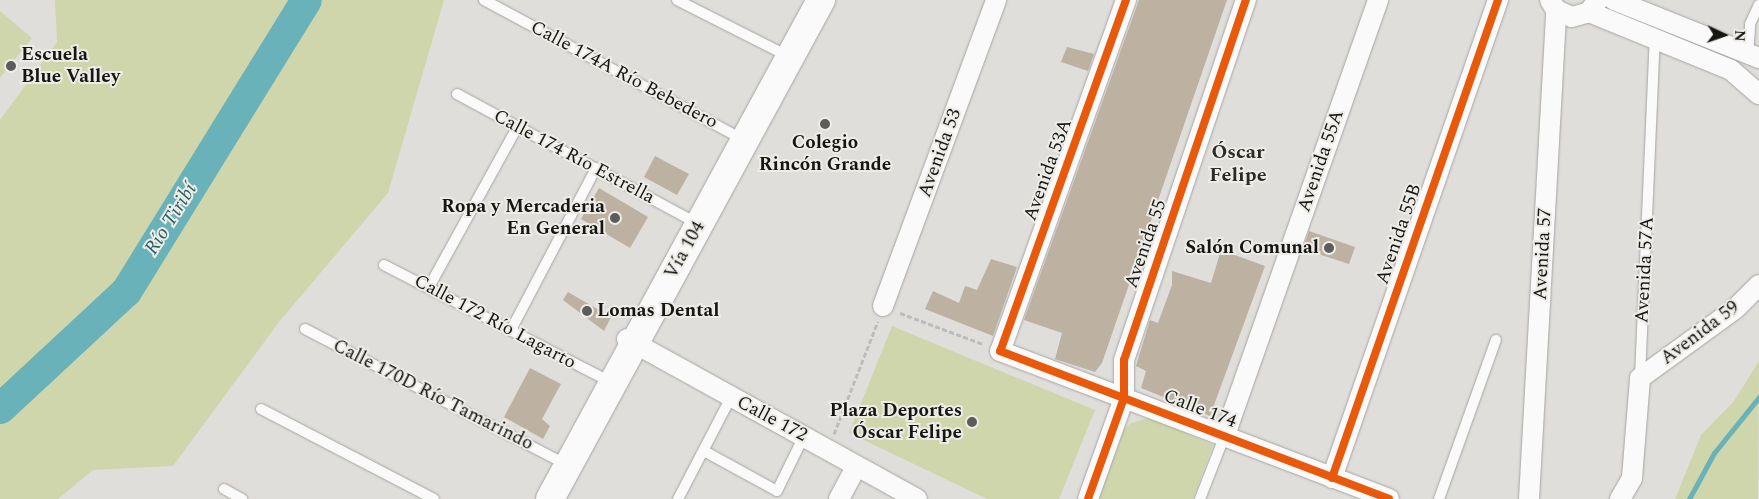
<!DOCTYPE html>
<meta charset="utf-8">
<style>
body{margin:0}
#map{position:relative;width:1759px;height:499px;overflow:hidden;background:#e0dedb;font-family:Spectral,serif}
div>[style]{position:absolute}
.green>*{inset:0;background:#d0d6ab}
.stream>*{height:5px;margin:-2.5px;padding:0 2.5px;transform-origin:2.5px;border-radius:2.5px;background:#69b2b9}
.river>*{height:31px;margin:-15.5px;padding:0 15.5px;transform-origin:15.5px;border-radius:15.5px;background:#69b2b9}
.building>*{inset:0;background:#bdb1a1}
.path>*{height:3px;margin-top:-1.5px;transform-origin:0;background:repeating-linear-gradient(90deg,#bdbcbc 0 5px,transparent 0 7.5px)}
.roads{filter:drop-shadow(0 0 1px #a6a5a3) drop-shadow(0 0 1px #a6a5a3)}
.service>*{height:10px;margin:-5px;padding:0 5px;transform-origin:5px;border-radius:5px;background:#fafafa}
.minor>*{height:20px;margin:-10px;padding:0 10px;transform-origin:10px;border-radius:10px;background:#fafafa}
.secondary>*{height:28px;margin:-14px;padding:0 14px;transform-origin:14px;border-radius:14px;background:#fafafa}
.cycleway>*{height:8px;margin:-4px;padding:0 4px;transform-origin:4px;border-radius:4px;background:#e8590c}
.dots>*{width:14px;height:14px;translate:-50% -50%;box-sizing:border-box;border:2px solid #eeece7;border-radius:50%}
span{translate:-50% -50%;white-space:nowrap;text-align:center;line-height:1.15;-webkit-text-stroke:4px #eeece7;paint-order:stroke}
.poi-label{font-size:19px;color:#161614;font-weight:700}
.left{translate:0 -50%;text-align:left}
.right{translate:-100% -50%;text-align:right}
.street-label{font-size:19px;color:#161614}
.neighbourhood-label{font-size:20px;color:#2d2b28;font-weight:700}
.water-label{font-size:20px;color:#286167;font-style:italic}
.north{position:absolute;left:1699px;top:10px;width:50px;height:50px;-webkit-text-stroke:4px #eeece7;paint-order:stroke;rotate:93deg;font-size:14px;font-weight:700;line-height:20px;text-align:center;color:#161614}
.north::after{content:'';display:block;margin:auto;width:18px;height:22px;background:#161614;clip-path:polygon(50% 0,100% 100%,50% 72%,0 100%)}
</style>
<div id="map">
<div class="green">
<i style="clip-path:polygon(55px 0,444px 0,388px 193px,279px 322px,173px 466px,93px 470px,58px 499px,0 499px,0 120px,57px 42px)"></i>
<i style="clip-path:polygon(0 11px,32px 38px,0 78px)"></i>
<i style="clip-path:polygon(892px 326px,1095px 410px,1059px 499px,987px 499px,849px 433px)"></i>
<i style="clip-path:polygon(1759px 361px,1758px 499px,1675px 499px,1701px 435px,1734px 401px)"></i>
<i style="clip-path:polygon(1149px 418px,1213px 445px,1193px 499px,1098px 499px,1124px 429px,1131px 423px)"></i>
</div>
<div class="stream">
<i style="left:1689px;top:499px;width:52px;rotate:-61.5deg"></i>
<i style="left:1714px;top:453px;width:72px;rotate:-51.2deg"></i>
</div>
<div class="river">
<i style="left:0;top:408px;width:172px;rotate:-42.9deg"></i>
<i style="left:126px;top:291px;width:342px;rotate:-58.3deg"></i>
</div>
<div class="building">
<i style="clip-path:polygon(1139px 0,1227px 0,1102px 363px,1095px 372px,1055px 359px,1062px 333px,1024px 320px)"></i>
<i style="clip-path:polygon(1067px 47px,1094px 54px,1088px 71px,1061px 62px)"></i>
<i style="clip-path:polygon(655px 156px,689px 174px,677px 195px,644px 177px)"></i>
<i style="clip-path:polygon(599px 188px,648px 217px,630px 248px,581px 219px)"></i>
<i style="clip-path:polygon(1309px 231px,1355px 247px,1349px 264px,1303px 249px)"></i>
<i style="clip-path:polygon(1221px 250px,1265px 266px,1210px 416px,1141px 388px,1146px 371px,1136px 366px,1150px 320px,1158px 323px,1172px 285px,1172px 271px,1211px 283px)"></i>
<i style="clip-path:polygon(991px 259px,1017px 267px,993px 336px,925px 309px,933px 291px,959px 303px,965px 286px,977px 290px)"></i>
<i style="clip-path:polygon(568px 292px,611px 317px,604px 331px,563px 300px)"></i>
<i style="clip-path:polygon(530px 368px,561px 384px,542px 419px,550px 426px,543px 439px,504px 417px)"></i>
</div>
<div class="path">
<i style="left:900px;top:313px;width:89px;rotate:20.5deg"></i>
<i style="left:834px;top:434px;width:121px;rotate:-68.7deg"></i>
</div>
<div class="roads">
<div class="service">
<i style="left:484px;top:0;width:287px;rotate:28.3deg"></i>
<i style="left:677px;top:0;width:118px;rotate:26.8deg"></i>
<i style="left:1748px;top:56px;width:32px;rotate:-86deg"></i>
<i style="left:1750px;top:24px;width:21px;rotate:-65deg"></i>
<i style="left:457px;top:94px;width:266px;rotate:28.3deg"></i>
<i style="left:384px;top:265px;width:249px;rotate:27.3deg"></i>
<i style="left:429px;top:287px;width:184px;rotate:-61.1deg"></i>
<i style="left:305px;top:329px;width:287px;rotate:27.4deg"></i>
<i style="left:511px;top:330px;width:183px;rotate:-62.3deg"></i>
<i style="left:1640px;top:377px;width:338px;rotate:-87.5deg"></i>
<i style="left:261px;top:409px;width:195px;rotate:27.5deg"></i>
<i style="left:704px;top:451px;width:83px;rotate:28.7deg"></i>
<i style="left:777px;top:491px;width:61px;rotate:-63.9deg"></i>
<i style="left:224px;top:489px;width:21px;rotate:29deg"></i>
<i style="left:678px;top:499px;width:115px;rotate:-62.5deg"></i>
<i style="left:1200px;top:499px;width:69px;rotate:-68.7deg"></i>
<i style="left:1439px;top:499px;width:169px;rotate:-70.3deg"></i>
</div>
<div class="minor">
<i style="left:1126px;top:0;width:373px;rotate:109.7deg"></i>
<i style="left:1000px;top:351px;width:416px;rotate:20.8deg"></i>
<i style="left:1550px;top:0;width:12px;rotate:59deg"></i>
<i style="left:1556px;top:10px;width:17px;rotate:24deg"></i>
<i style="left:1572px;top:17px;width:18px;rotate:-16deg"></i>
<i style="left:1589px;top:12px;width:15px;rotate:-53deg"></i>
<i style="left:1614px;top:0;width:156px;rotate:21.8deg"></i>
<i style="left:1589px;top:12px;width:153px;rotate:22.2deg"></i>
<i style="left:1731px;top:70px;width:37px;rotate:41deg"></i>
<i style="left:883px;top:306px;width:326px;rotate:-69.7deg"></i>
<i style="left:627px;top:339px;width:331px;rotate:28.9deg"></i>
<i style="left:1225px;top:435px;width:461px;rotate:-70.6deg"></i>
<i style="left:1332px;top:478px;width:506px;rotate:-70.85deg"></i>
<i style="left:839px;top:499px;width:36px;rotate:-62deg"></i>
<i style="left:1088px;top:499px;width:107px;rotate:-70.4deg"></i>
<i style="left:1124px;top:398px;width:38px;rotate:-90deg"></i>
<i style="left:1124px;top:360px;width:380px;rotate:-71.3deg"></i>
<i style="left:1529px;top:499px;width:490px;rotate:-86.8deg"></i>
<i style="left:1620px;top:499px;width:24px;rotate:-60deg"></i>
<i style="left:1632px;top:478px;width:100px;rotate:-85.4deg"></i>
<i style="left:1640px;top:378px;width:117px;rotate:-36deg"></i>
<i style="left:1735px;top:309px;width:34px;rotate:-45deg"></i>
</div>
<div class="secondary">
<i style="left:550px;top:499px;width:568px;rotate:-61.49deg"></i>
</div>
</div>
<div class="cycleway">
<i style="left:1126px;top:0;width:373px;rotate:109.7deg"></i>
<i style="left:1000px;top:351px;width:416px;rotate:20.8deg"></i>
<i style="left:1332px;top:478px;width:506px;rotate:-70.85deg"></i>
<i style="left:1088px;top:499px;width:107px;rotate:-70.4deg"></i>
<i style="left:1124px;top:398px;width:38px;rotate:-90deg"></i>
<i style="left:1124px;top:360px;width:380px;rotate:-71.3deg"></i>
</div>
<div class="dots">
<i style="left:11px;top:66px;background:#5d5c5a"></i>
<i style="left:825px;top:124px;background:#5d5c5a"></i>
<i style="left:615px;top:218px;background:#5d5c5a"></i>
<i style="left:1329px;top:248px;background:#5d5c5a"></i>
<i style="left:587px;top:311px;background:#5d5c5a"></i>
<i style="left:972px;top:422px;background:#5d5c5a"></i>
</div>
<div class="poi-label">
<span class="left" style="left:21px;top:66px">Escuela<br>Blue Valley</span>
<span style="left:825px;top:154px">Colegio<br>Rincón Grande</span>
<span class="right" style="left:605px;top:218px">Ropa y Mercaderia<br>En General</span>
<span class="right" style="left:1319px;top:248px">Salón Comunal</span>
<span class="left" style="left:597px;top:311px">Lomas Dental</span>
<span class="right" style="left:962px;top:422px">Plaza Deportes<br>Óscar Felipe</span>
</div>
<div class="street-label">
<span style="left:624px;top:75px;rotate:28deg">Calle 174A Río Bebedero</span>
<span style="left:940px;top:153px;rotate:-70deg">Avenida 53</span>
<span style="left:574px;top:157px;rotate:28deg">Calle 174 Río Estrella</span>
<span style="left:1321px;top:161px;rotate:-71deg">Avenida 55A</span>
<span style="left:1048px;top:170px;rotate:-70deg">Avenida 53A</span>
<span style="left:1399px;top:234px;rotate:-71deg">Avenida 55B</span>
<span style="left:1146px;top:244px;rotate:-71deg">Avenida 55</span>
<span style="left:685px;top:250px;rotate:-61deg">Vía 104</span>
<span style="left:1543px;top:254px;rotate:-87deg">Avenida 57</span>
<span style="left:1645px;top:270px;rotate:-87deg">Avenida 57A</span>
<span style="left:495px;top:322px;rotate:28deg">Calle 172 Río Lagarto</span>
<span style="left:1700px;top:333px;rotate:-37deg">Avenida 59</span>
<span style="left:433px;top:395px;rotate:27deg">Calle 170D Río Tamarindo</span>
<span style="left:1200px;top:409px;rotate:21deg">Calle 174</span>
<span style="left:772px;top:419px;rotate:28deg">Calle 172</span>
</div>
<div class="neighbourhood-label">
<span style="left:1238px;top:164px">Óscar<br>Felipe</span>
</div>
<div class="water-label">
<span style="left:171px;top:219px;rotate:-58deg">Río Tiribí</span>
</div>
<div class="north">N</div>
</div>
